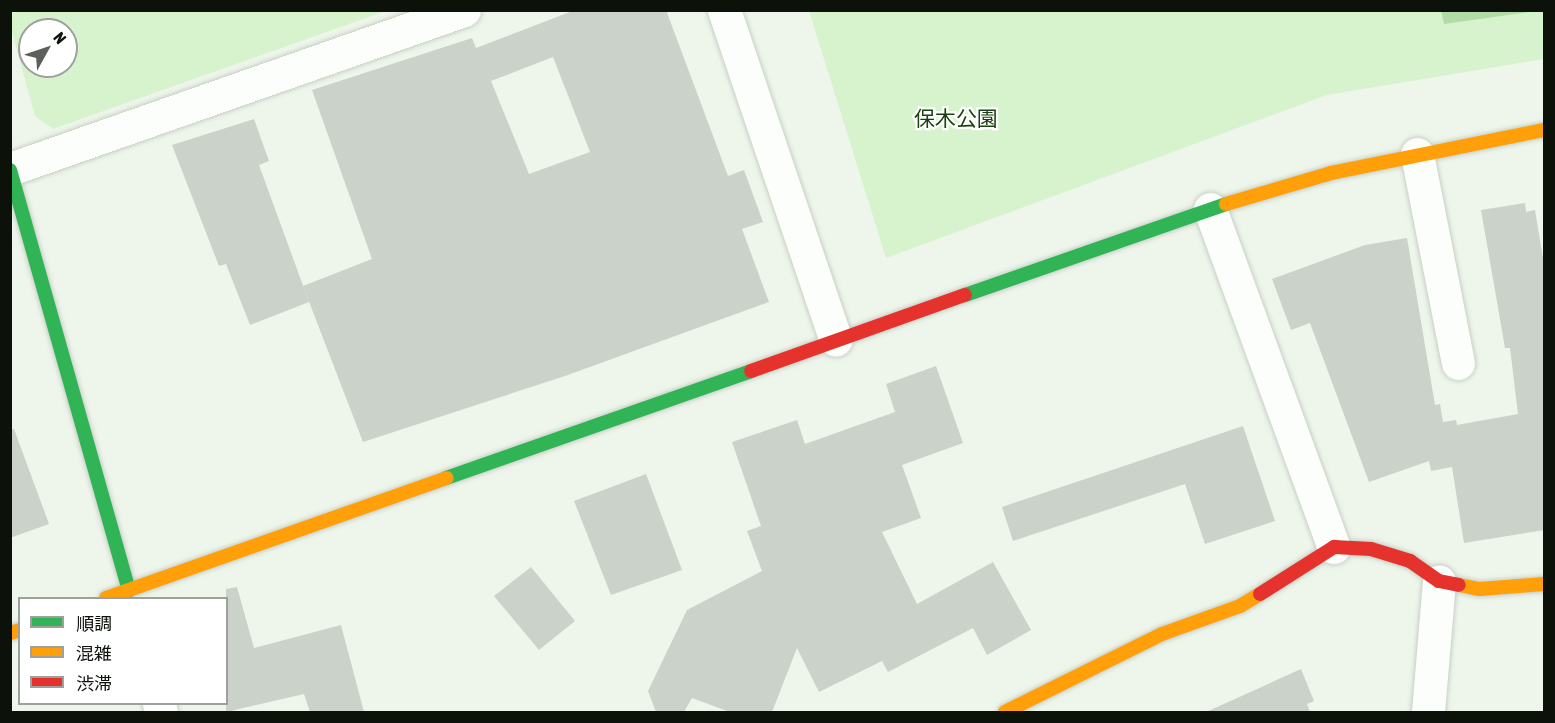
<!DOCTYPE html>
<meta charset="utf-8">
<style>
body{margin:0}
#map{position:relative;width:1555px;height:723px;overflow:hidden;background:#eef6eb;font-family:"Asap Condensed","Noto Sans JP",sans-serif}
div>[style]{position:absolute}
.green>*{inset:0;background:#d6f3ce}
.water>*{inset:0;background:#b2dca6}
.building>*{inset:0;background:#cbd2c9}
.roads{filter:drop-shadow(0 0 2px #c9cfc6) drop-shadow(0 0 2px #c9cfc6)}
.street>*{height:33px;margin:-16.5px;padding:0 16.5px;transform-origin:16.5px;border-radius:16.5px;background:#fcfefc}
.fast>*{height:14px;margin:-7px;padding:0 7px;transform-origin:7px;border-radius:7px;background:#30b455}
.slow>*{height:14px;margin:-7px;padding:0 7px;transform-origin:7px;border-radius:7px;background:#ff9f0a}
.jam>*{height:14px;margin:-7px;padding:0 7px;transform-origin:7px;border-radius:7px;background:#e5322d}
span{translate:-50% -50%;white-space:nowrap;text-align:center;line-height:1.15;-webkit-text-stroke:4.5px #fff;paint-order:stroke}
.park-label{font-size:21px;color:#1b4010}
.frame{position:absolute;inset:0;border:12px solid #0c110a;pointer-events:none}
.legend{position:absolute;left:18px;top:597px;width:210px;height:108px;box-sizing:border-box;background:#fff;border:2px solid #9ea09d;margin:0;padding:8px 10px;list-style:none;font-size:18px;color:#0c110a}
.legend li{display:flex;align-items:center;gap:12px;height:30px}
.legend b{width:30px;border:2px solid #9ea09d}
.north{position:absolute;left:18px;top:18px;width:60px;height:60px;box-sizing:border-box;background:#fff;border:2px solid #9ea09d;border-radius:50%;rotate:50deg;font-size:16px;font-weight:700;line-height:24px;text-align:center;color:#0c110a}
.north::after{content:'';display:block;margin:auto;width:21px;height:27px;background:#5b6159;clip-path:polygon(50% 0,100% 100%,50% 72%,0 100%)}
</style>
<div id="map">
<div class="green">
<i style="clip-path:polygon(evenodd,10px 11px,11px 10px,386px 11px,53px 129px,35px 116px,11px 29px,10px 11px,30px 30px,66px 30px,66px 66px,30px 66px,30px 30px)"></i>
<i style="clip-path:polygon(809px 11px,1544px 11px,1544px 59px,1327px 95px,886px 258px)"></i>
</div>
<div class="water">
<i style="clip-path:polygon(1441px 10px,1537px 10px,1537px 11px,1444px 24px)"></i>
</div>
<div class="building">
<i style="clip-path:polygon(evenodd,575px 10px,666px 10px,728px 176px,744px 170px,763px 222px,742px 229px,769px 302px,565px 376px,363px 442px,303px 286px,372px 259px,312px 90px,472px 38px,476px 48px,575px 10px,553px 57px,590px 152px,529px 174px,491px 81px,553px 57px)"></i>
<i style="clip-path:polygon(254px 119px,269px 161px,259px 165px,309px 302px,250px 325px,226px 264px,219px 266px,172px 145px)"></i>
<i style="clip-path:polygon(1525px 203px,1526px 212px,1535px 210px,1545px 270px,1545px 530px,1464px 543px,1452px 467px,1431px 471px,1429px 461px,1369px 482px,1310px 323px,1291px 330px,1272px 279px,1365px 245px,1407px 238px,1435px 405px,1440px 404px,1443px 422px,1456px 420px,1457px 425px,1518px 414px,1510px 348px,1505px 348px,1481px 210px)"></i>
<i style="clip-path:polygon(936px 366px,963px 443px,902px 465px,921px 518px,882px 532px,917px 604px,993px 562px,1031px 630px,987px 655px,973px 628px,888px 672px,882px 661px,819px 692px,797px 648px,772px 712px,730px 712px,692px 698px,684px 712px,656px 712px,648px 691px,687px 610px,762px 571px,747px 531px,761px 526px,732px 442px,797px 420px,805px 444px,895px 412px,886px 384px)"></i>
<i style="clip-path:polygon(1243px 426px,1275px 521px,1205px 544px,1185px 484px,1013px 541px,1002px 507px)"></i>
<i style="clip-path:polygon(14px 429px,49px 524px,10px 538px,10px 430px)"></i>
<i style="clip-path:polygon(646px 474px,682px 570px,611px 595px,574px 501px)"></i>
<i style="clip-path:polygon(531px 567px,575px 621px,539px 650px,494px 596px)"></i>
<i style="clip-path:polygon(237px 587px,254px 648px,341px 625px,364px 712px,310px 712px,304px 694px,226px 712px,226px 589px)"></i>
<i style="clip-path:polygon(1301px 669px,1314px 701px,1307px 704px,1310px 712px,1206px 712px)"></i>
</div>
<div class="roads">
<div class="street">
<i style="left:724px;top:10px;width:348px;rotate:71.3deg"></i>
<i style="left:1417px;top:154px;width:213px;rotate:78.9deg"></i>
<i style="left:10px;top:169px;width:481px;rotate:-19.3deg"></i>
<i style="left:1210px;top:209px;width:360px;rotate:69.9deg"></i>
<i style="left:159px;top:704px;width:8px;rotate:76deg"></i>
<i style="left:1428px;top:712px;width:131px;rotate:-85.2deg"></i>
</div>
<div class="fast">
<i style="left:10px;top:170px;width:437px;rotate:74.2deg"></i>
<i style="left:965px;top:295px;width:276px;rotate:-19.2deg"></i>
<i style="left:446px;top:478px;width:323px;rotate:-19.3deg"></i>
</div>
<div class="slow">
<i style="left:1226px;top:204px;width:109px;rotate:-16.4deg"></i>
<i style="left:1331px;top:173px;width:217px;rotate:-11.4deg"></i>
<i style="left:1459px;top:585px;width:21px;rotate:11deg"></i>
<i style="left:1480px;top:589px;width:64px;rotate:-4.5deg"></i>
<i style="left:106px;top:598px;width:361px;rotate:-19.4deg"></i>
<i style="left:10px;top:633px;width:10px;rotate:-17deg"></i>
<i style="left:1005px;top:712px;width:175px;rotate:-26.4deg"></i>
<i style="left:1162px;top:634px;width:83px;rotate:-19.7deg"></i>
<i style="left:1240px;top:606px;width:23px;rotate:-31deg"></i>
</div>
<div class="jam">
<i style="left:751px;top:371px;width:227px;rotate:-19.6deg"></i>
<i style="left:1260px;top:594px;width:88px;rotate:-32.4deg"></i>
<i style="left:1334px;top:547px;width:37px;rotate:3deg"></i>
<i style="left:1371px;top:549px;width:41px;rotate:17.1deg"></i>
<i style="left:1410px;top:561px;width:35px;rotate:35deg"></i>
<i style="left:1439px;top:581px;width:20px;rotate:11deg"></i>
</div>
</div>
<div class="park-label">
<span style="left:956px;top:118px">保木公園</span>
</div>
<div class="frame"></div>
<ul class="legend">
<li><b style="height:8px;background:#30b455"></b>順調</li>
<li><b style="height:8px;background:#ff9f0a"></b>混雑</li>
<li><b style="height:8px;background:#e5322d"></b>渋滞</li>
</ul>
<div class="north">N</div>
</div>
